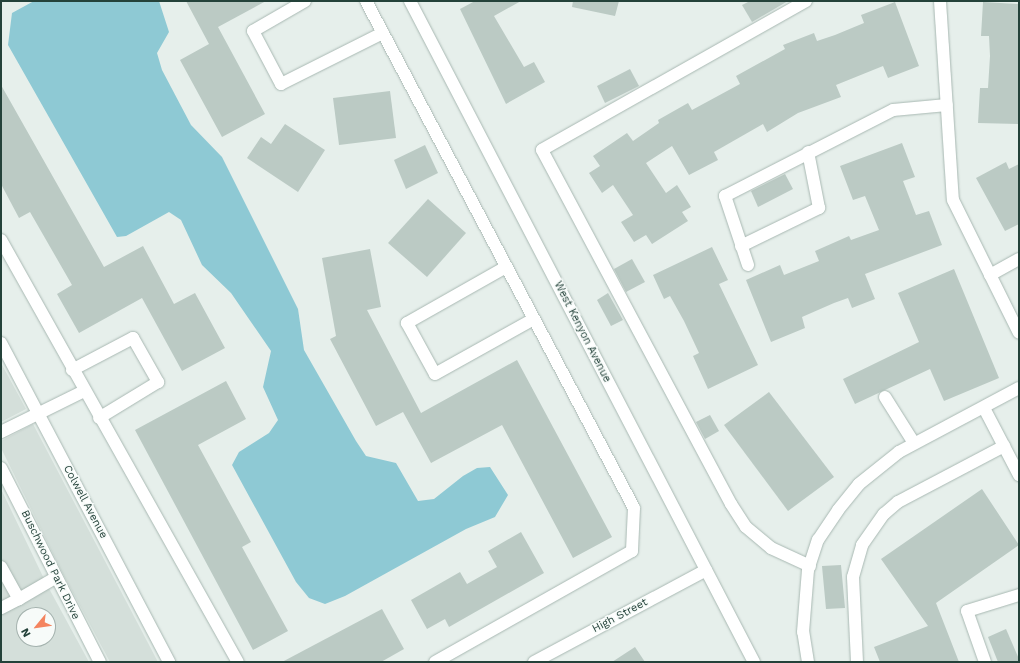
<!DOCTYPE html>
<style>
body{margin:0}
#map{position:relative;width:1020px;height:663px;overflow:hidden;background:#e6efeb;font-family:"Work Sans",sans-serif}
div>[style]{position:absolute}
.built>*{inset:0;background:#d4dfda}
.water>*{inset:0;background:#8ec9d4}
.building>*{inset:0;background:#bbcac4}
.roads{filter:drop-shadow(0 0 1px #a8b8b2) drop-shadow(0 0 1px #a8b8b2)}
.minor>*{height:12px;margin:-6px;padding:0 6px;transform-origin:6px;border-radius:6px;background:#fff}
span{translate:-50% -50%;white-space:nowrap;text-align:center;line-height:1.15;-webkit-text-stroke:3px #f7fbf9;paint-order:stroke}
.street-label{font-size:11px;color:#24423a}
.frame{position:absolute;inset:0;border:2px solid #24423a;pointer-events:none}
.north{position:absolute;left:16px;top:607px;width:40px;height:40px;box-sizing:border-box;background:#f7fbf9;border:1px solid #a3b1ad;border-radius:50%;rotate:241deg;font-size:11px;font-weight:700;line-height:16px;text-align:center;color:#24423a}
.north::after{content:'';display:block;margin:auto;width:14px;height:18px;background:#f4845f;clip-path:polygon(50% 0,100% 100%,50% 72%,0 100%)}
</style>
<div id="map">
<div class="built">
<i style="clip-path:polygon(1px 363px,26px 409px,1px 422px)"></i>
<i style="clip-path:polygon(33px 424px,158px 662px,110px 662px,63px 574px,1px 448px,1px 441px)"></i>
<i style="clip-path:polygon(evenodd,1px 489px,46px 583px,89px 662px,1px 662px,1px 489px,24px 615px,48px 615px,48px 639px,24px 639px,24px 615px)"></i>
</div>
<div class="water">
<i style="clip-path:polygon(34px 1px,159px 1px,169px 32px,157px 53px,162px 70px,191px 125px,222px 157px,298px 309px,304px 350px,356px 441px,366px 456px,396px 463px,418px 501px,434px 499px,463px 476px,477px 468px,490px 467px,508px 495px,495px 517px,466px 529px,345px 596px,325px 604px,309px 598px,296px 582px,232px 465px,239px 452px,269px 433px,278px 420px,263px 387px,271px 351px,231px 293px,202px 265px,181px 220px,169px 212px,126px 236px,117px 237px,8px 45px,12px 13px)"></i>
</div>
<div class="building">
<i style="clip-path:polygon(186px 1px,266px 1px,218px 27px,265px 114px,222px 137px,180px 60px,209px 44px)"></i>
<i style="clip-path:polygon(475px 1px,521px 1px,494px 16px,524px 67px,534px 62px,545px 82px,506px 104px,460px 9px)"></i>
<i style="clip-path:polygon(573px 1px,619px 1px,615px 16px,572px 7px)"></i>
<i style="clip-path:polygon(750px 1px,788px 1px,752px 22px,742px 5px)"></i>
<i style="clip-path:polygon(895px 2px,919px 66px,888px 78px,883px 66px,836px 85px,841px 97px,798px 113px,767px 132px,763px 124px,714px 152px,718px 160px,689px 175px,672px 146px,646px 163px,666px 193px,677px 185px,691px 207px,682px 212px,688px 221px,652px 244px,646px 235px,634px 242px,621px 222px,633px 215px,613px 185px,602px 193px,589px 173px,600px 166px,593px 156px,627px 133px,633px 141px,659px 123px,658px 120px,688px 103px,692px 110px,740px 84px,736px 76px,785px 49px,783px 45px,814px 33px,817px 41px,835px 35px,864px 23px,861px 15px)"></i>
<i style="clip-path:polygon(983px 2px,1019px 4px,1019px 124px,978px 123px,980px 88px,988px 88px,990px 56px,989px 36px,981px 36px)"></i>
<i style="clip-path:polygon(630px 69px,639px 86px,605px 103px,597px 86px)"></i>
<i style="clip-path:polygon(1px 85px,104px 267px,143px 246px,174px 304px,195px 293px,225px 348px,182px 371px,142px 298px,79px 333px,57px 294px,72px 285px,30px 212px,19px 218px,1px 184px)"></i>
<i style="clip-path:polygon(390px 91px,396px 138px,339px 145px,333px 98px)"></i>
<i style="clip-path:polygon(285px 124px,325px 150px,298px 192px,247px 158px,261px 137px,271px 144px)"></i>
<i style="clip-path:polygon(902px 143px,915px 177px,903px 181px,916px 215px,929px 211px,942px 245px,865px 274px,875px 299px,852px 308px,848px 298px,834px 303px,802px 317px,805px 328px,771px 342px,746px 280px,780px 265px,784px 275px,819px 261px,815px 251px,849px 236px,851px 240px,879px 230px,865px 196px,853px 200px,840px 166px)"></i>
<i style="clip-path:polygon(425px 145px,438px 173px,406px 189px,394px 160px)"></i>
<i style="clip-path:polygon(1006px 162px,1009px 169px,1019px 164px,1019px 224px,1005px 231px,976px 178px)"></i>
<i style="clip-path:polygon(785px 174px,793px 189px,758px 207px,751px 191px)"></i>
<i style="clip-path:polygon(428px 199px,466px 233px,427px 277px,388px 243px)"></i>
<i style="clip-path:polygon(712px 247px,728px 280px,719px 284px,758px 365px,708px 389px,693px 356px,699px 353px,684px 321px,670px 296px,664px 299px,653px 275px)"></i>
<i style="clip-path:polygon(370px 249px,381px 307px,367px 310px,421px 413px,517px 360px,612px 537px,573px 558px,502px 425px,431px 463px,403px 412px,376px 426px,330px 339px,336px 336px,322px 258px)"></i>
<i style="clip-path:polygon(632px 259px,645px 282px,626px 292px,614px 269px)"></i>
<i style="clip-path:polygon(954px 269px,999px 378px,944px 401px,930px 369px,855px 404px,843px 379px,919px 342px,898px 293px)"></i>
<i style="clip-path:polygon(608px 293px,623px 320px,611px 326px,597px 300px)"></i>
<i style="clip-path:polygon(226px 381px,246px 419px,198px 445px,251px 542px,242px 547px,288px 631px,253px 650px,135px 430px)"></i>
<i style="clip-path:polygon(769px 392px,834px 477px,788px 511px,724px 425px)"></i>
<i style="clip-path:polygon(710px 415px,719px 431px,705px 439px,696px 422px)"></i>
<i style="clip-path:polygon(982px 489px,1019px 545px,936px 603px,959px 662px,880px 662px,874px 647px,928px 626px,881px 559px)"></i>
<i style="clip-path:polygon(521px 532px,544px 573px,449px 627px,445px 619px,427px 629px,411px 600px,460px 572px,467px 584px,497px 567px,488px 551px)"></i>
<i style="clip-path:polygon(841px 565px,845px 608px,826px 609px,822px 566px)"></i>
<i style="clip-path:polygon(382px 609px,404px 649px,381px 662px,282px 662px)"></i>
<i style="clip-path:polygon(1006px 629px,1019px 659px,1019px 662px,998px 662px,988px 637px)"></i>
<i style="clip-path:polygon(635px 647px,645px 662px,612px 662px)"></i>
</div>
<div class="roads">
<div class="minor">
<i style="left:305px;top:1px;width:60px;rotate:150deg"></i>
<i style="left:253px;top:31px;width:60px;rotate:62.2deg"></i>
<i style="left:281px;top:84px;width:114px;rotate:-26.6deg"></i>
<i style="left:366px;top:1px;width:573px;rotate:62.14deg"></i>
<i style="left:634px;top:508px;width:43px;rotate:92.7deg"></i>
<i style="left:632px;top:551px;width:226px;rotate:150.6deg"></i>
<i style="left:410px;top:1px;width:745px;rotate:62.51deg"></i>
<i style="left:806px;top:1px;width:303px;rotate:150.6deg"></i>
<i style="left:542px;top:150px;width:401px;rotate:61.9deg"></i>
<i style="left:731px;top:504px;width:27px;rotate:57deg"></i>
<i style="left:746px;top:527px;width:33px;rotate:40deg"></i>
<i style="left:771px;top:548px;width:43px;rotate:24.8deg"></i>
<i style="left:940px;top:1px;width:199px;rotate:86.3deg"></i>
<i style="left:953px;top:200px;width:148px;rotate:63.6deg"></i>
<i style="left:1px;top:240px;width:484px;rotate:60.7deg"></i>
<i style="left:741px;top:246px;width:87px;rotate:-26deg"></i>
<i style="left:819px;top:208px;width:57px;rotate:-101.1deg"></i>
<i style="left:748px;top:265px;width:73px;rotate:-108.4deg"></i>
<i style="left:725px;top:196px;width:189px;rotate:-27.1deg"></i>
<i style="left:893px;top:110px;width:54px;rotate:-5.3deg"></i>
<i style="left:506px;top:267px;width:114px;rotate:150.5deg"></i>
<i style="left:407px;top:323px;width:58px;rotate:61.2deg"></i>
<i style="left:435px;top:374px;width:113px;rotate:-29.1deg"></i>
<i style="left:990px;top:275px;width:33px;rotate:-29deg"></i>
<i style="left:1px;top:343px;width:361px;rotate:62.2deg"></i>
<i style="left:72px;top:370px;width:69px;rotate:-27.7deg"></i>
<i style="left:133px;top:338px;width:51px;rotate:60.4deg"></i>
<i style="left:158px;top:382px;width:69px;rotate:148.6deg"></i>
<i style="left:885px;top:397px;width:54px;rotate:57.8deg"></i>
<i style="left:984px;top:408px;width:76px;rotate:62.4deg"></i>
<i style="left:1px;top:432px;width:93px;rotate:-26.3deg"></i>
<i style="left:1px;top:468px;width:218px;rotate:63deg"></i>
<i style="left:1px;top:567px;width:37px;rotate:61deg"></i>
<i style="left:19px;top:599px;width:20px;rotate:153deg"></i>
<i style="left:19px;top:599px;width:42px;rotate:-30.3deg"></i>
<i style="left:534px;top:662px;width:195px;rotate:-28.1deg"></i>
<i style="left:808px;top:662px;width:30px;rotate:-99deg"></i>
<i style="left:803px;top:632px;width:62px;rotate:-85.4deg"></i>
<i style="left:808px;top:570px;width:32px;rotate:-72deg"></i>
<i style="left:818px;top:540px;width:36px;rotate:-56deg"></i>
<i style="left:838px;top:510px;width:33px;rotate:-51deg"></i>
<i style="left:859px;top:484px;width:51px;rotate:-38.7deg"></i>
<i style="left:899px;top:452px;width:136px;rotate:-28.1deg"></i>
<i style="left:857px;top:662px;width:85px;rotate:-92.7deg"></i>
<i style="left:853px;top:577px;width:33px;rotate:-74deg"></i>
<i style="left:862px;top:545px;width:38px;rotate:-55deg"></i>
<i style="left:884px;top:514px;width:18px;rotate:-41deg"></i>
<i style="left:898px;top:502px;width:120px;rotate:-27.8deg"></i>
<i style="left:985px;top:662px;width:54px;rotate:-109.4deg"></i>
<i style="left:967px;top:611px;width:54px;rotate:-17.1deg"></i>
</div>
</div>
<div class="street-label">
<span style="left:582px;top:332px;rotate:63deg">West Kenyon Avenue</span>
<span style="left:85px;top:502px;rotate:62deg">Colwell Avenue</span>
<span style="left:50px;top:565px;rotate:64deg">Buschwood Park Drive</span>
<span style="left:620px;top:616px;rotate:-28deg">High Street</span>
</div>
<div class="frame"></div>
<div class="north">N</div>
</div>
